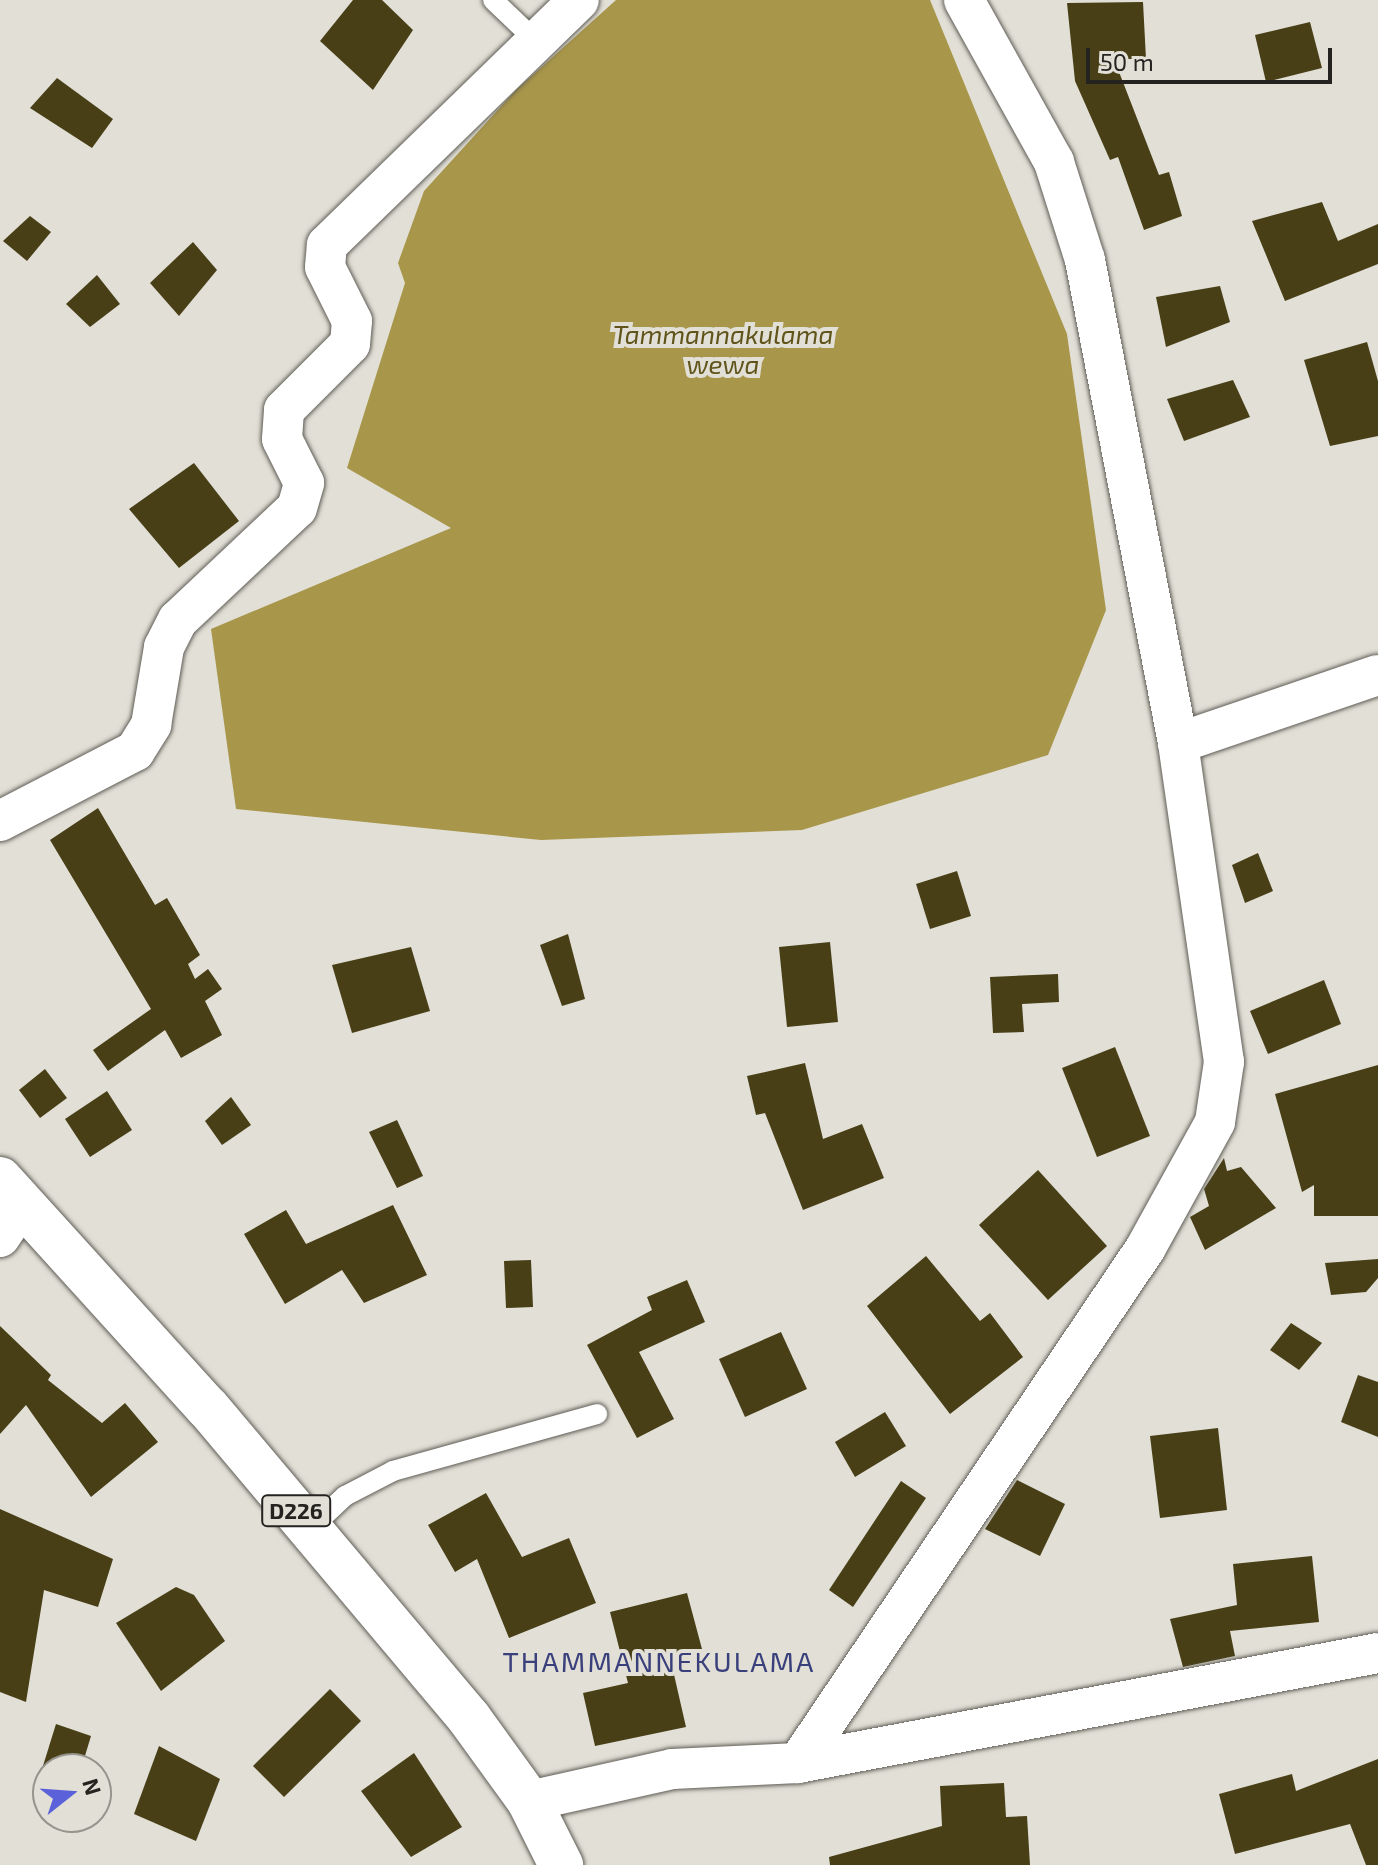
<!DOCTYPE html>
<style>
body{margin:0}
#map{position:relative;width:1378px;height:1865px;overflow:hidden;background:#e1dfd6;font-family:"Exo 2",sans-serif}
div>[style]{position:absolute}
.water>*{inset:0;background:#a8964a}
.building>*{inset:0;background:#483f17}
.roads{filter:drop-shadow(0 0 2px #5f5d56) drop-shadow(0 0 2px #5f5d56)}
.service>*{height:20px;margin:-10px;padding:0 10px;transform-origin:10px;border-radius:10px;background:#fff}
.minor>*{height:40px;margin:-20px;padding:0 20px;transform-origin:20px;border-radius:20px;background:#fff}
.primary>*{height:44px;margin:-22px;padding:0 22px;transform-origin:22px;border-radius:22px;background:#fff}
span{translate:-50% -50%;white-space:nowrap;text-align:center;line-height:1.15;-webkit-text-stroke:8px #e1dfd6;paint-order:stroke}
.shield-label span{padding:2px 6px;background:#e1dfd6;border:2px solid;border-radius:6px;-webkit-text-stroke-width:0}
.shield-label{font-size:22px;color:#242320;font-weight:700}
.water-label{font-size:26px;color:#61541b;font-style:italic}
.quarter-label{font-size:28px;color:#3a407c;letter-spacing:2px}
.north{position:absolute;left:32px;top:1753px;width:80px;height:80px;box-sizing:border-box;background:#e1dfd6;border:2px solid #95948d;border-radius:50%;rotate:73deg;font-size:22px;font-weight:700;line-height:32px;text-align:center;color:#242320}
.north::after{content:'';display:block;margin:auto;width:28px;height:36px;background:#5b61d9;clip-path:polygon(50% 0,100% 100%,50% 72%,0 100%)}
.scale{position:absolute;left:1086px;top:48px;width:246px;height:36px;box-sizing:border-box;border:4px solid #242320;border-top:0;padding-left:10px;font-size:24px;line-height:28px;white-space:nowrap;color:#242320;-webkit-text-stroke:6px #e1dfd6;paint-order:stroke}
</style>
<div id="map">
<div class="water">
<i style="clip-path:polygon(616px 0,930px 0,1067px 334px,1106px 610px,1048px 755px,802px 830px,541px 840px,236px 809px,211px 629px,451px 528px,347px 468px,405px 283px,398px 263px,424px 191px,516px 90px)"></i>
</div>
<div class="building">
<i style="clip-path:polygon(353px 0,382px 0,413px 30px,373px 90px,320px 41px)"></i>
<i style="clip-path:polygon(1143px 2px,1146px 59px,1114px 59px,1159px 175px,1169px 172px,1182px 216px,1144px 230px,1118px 157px,1110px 160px,1075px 81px,1067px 3px)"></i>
<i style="clip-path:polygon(1310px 22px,1322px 68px,1266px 82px,1255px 35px)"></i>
<i style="clip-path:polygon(57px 78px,113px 119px,92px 148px,30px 108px)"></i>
<i style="clip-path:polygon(1322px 202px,1338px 241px,1378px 224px,1378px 264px,1285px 301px,1252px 221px)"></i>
<i style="clip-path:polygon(30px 216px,51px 232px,27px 261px,3px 241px)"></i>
<i style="clip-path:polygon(193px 242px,217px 270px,179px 316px,150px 283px)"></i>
<i style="clip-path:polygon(97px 275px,120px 304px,90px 327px,66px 304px)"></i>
<i style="clip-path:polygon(1220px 286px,1230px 322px,1166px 347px,1156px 297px)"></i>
<i style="clip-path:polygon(1367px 342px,1378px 381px,1378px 436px,1330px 446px,1304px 360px)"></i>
<i style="clip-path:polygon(1233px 380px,1250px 417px,1184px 441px,1167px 399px)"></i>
<i style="clip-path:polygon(194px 463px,239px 521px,179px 568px,129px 509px)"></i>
<i style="clip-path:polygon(98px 808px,155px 905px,167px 898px,200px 955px,188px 964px,195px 979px,208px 969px,222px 989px,205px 1001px,222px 1035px,181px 1058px,165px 1030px,108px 1071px,93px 1050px,151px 1009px,50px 840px)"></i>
<i style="clip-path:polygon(1258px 853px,1273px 891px,1245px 903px,1232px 865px)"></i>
<i style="clip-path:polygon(957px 871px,971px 916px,930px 929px,916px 884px)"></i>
<i style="clip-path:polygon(568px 934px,585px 999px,562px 1006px,540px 945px)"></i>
<i style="clip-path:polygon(830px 942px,838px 1022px,787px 1027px,779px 947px)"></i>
<i style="clip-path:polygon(411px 947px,430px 1011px,352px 1033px,332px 965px)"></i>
<i style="clip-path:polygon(1058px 974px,1059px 1002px,1022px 1004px,1024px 1032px,993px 1033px,990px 977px)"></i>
<i style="clip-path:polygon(1324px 980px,1341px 1024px,1268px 1054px,1250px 1011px)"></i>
<i style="clip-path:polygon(1115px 1047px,1150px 1136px,1097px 1157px,1062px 1068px)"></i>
<i style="clip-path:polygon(805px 1063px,823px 1139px,862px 1124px,884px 1178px,803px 1210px,765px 1113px,756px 1115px,747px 1076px)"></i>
<i style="clip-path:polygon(1378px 1065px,1378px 1216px,1314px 1216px,1314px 1185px,1302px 1192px,1275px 1094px)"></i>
<i style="clip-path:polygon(45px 1069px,67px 1098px,40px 1118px,19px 1090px)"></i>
<i style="clip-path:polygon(107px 1091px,132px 1130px,90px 1157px,65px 1119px)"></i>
<i style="clip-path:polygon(231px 1097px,251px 1125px,222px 1145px,205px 1121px)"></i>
<i style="clip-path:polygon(397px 1120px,423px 1176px,397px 1188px,369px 1132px)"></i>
<i style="clip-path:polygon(1224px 1158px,1227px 1171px,1241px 1167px,1276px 1208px,1205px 1250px,1190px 1217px,1209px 1206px,1204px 1189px)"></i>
<i style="clip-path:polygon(1038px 1170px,1107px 1246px,1048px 1300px,979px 1225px)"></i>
<i style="clip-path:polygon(393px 1205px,427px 1275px,364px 1303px,342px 1270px,285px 1304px,244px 1234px,286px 1210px,306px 1244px)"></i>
<i style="clip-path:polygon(926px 1256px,980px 1321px,990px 1313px,1023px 1357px,950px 1414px,867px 1306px)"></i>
<i style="clip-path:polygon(1378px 1259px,1378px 1278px,1366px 1292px,1331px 1295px,1325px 1263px)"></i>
<i style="clip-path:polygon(531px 1260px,533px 1307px,506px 1308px,504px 1261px)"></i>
<i style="clip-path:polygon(687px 1280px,705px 1322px,639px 1352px,674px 1419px,637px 1438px,587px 1345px,652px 1310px,647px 1297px)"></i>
<i style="clip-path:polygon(1291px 1323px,1322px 1343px,1299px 1370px,1270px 1350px)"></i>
<i style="clip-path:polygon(0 1326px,51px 1375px,48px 1380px,102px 1423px,125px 1403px,158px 1442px,91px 1497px,26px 1405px,0 1434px)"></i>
<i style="clip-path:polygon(781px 1332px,807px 1389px,745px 1417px,719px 1359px)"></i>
<i style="clip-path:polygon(1358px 1375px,1378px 1382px,1378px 1437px,1341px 1422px)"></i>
<i style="clip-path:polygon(885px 1412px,906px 1446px,855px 1477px,835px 1442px)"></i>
<i style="clip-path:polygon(1218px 1428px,1227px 1510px,1160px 1518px,1150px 1436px)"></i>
<i style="clip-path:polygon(1017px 1480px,1065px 1504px,1040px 1556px,985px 1529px)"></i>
<i style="clip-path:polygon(901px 1481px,926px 1498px,853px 1607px,829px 1590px)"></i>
<i style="clip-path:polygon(486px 1493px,522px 1557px,569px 1538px,596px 1603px,509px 1638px,477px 1559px,455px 1572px,428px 1525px)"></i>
<i style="clip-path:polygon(0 1509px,113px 1559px,98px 1607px,44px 1590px,26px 1702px,0 1692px)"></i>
<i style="clip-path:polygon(1312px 1556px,1319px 1622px,1230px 1631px,1235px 1656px,1183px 1667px,1170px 1619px,1237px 1605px,1233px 1564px)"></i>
<i style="clip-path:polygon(176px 1587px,194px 1595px,225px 1641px,161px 1691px,116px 1623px)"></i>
<i style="clip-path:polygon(687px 1593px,702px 1649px,670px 1657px,686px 1727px,595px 1746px,583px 1693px,628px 1683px,610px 1612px)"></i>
<i style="clip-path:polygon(330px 1689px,361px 1721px,284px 1797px,253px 1766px)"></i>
<i style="clip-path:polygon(56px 1724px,91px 1736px,81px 1769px,42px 1769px)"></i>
<i style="clip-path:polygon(159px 1746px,220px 1779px,196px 1841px,134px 1814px)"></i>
<i style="clip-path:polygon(414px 1753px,462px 1827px,411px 1857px,361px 1791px)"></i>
<i style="clip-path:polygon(1378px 1759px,1378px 1865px,1366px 1865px,1350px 1824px,1235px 1854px,1219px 1794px,1292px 1774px,1296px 1791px)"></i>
<i style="clip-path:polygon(1004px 1783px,1006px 1817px,1027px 1816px,1030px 1865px,830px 1865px,829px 1857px,942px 1826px,940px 1786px)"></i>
</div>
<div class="roads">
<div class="service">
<i style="left:493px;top:0;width:64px;rotate:43.7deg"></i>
<i style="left:311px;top:1528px;width:47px;rotate:-43.3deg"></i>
<i style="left:345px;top:1496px;width:54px;rotate:-27.5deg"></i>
<i style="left:393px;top:1471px;width:212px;rotate:-15.6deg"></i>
</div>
<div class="minor">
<i style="left:1178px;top:743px;width:211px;rotate:-18.8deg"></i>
<i style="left:0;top:821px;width:152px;rotate:-27.4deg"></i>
<i style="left:135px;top:751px;width:31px;rotate:-58deg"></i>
<i style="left:151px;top:725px;width:79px;rotate:-80.5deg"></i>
<i style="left:164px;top:647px;width:30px;rotate:-63deg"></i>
<i style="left:178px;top:620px;width:163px;rotate:-43.3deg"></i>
<i style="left:297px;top:508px;width:26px;rotate:-74deg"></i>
<i style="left:304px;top:483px;width:49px;rotate:-116.6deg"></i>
<i style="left:282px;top:439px;width:29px;rotate:-86deg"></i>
<i style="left:284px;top:410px;width:93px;rotate:-45deg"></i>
<i style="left:350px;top:344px;width:23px;rotate:-85deg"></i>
<i style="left:352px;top:321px;width:60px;rotate:-116.6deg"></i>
<i style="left:325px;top:267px;width:22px;rotate:-85deg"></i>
<i style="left:327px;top:245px;width:351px;rotate:-44.2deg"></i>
<i style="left:0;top:1237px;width:40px;rotate:-56deg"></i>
<i style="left:798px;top:1763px;width:620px;rotate:-55.98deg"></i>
<i style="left:1145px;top:1249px;width:145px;rotate:-61.1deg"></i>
<i style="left:1215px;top:1122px;width:61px;rotate:-81.5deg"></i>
<i style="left:1224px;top:1062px;width:322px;rotate:-98.2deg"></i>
<i style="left:1178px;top:743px;width:492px;rotate:-100.9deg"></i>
<i style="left:1085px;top:260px;width:103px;rotate:-107.6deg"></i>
<i style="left:1054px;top:162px;width:185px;rotate:-119.1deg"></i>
<i style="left:529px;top:1801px;width:147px;rotate:-12.6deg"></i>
<i style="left:672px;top:1769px;width:126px;rotate:-2.7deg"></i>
<i style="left:798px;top:1763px;width:590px;rotate:-10.74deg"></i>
</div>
<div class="primary">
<i style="left:0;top:1179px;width:309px;rotate:47.8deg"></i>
<i style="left:208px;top:1408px;width:405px;rotate:49.9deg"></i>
<i style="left:469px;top:1718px;width:102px;rotate:54.1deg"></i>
<i style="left:529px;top:1801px;width:72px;rotate:63.4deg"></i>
</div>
</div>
<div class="shield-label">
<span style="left:296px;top:1511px">D226</span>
</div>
<div class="water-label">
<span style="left:723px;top:349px">Tammannakulama<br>wewa</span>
</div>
<div class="quarter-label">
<span style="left:659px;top:1661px">THAMMANNEKULAMA</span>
</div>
<div class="north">N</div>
<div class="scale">50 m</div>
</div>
